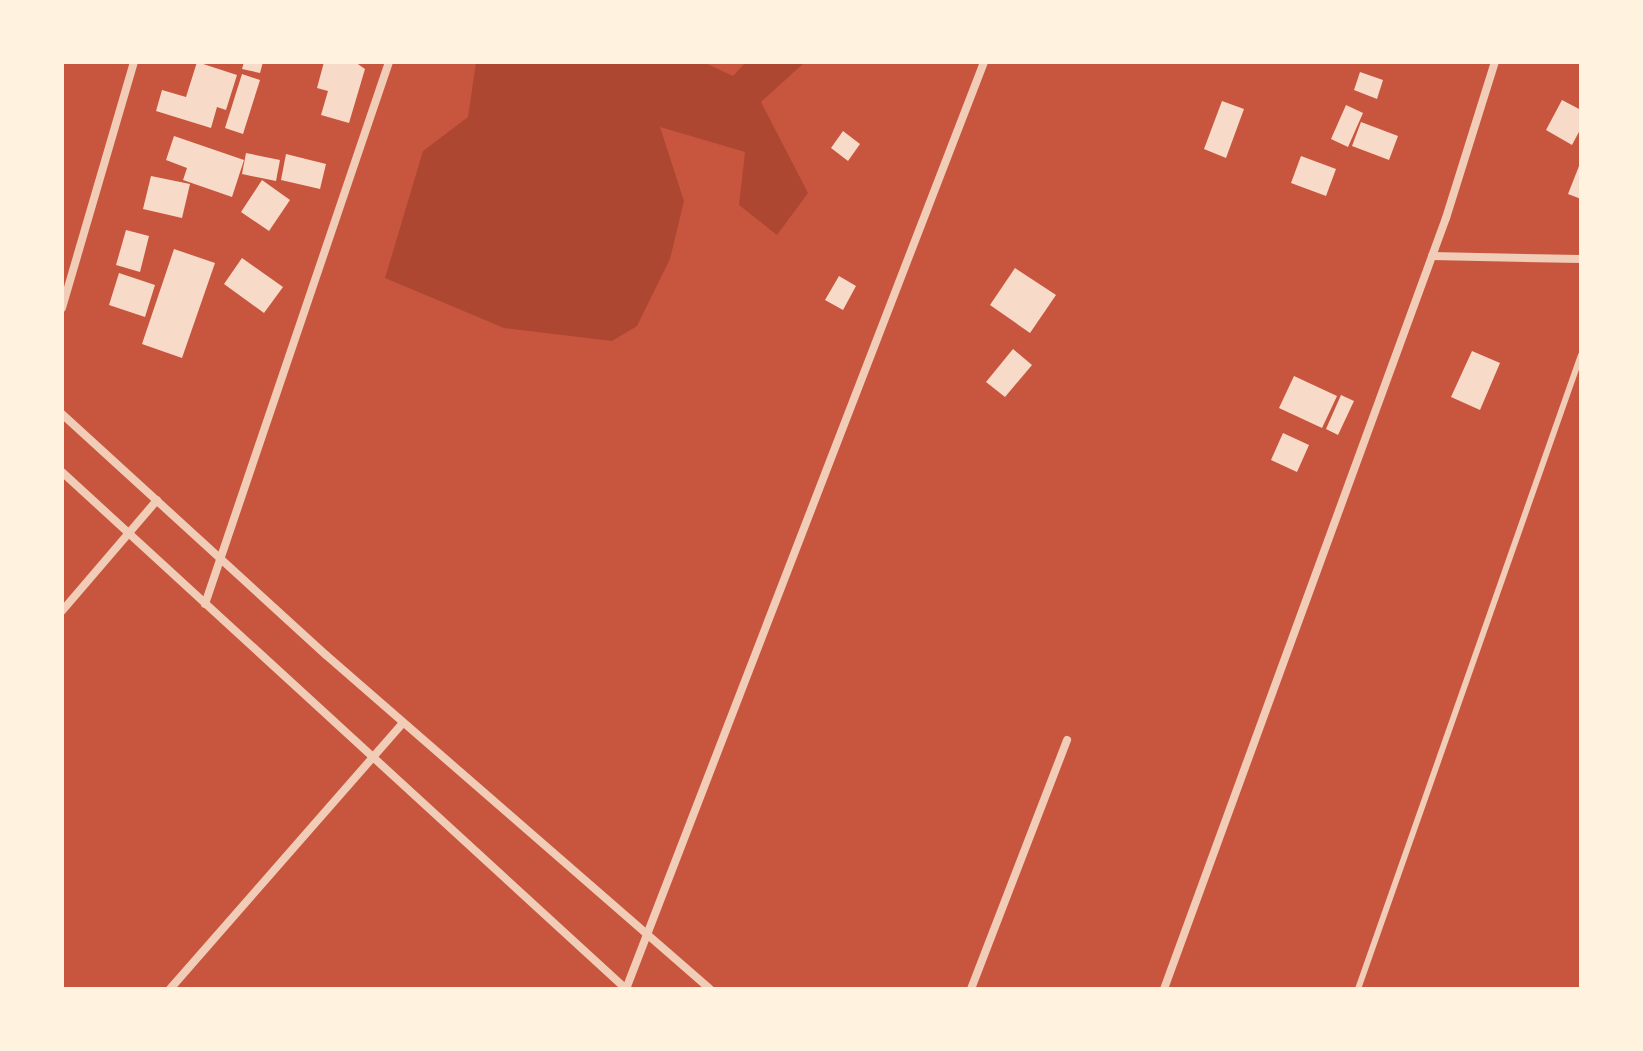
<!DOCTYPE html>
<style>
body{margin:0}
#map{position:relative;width:1643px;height:1051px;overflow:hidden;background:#c8553d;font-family:Ubuntu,sans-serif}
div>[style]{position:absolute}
.green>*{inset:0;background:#ae4732}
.building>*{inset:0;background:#f7dbc8}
.service>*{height:6px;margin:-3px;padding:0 3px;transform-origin:3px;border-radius:3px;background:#f1ccb7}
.minor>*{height:8px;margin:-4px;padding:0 4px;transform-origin:4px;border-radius:4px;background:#f1ccb7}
span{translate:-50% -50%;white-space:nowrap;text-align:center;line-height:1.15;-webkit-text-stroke:7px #fff3e0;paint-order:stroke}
.frame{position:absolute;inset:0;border:64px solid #fff3e0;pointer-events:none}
</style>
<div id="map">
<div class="green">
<i style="clip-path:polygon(476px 62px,703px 62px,733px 76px,746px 62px,805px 62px,761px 102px,808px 193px,777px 235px,739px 205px,745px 152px,660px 127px,684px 201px,670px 259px,637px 326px,612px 341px,504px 328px,385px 278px,423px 151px,468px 117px)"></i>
</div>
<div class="building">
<i style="clip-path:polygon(197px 62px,237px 75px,226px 110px,217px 107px,211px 128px,156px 111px,162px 90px,186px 97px)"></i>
<i style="clip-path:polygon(244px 62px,263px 62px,260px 73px,242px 69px)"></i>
<i style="clip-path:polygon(324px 62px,355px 62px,365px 69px,349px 123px,321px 115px,328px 91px,317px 88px)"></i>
<i style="clip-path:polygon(1360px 72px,1383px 80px,1377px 99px,1354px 90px)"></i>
<i style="clip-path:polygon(242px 74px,260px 80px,243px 134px,225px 128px)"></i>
<i style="clip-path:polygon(1562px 100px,1581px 110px,1581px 128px,1572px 145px,1546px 130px)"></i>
<i style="clip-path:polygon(1222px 101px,1244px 109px,1226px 158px,1204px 149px)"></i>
<i style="clip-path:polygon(1346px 105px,1363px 113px,1348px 147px,1331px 139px)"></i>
<i style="clip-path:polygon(1361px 122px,1398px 136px,1389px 160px,1352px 146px)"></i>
<i style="clip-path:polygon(843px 131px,860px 144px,848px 161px,831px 148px)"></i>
<i style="clip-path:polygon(174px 136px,244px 160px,232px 197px,183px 180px,187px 168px,166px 160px)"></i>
<i style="clip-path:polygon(246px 153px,280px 160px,276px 181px,242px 174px)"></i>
<i style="clip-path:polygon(286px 154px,326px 164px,320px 189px,281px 180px)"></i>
<i style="clip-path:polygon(1301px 156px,1336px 169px,1326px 196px,1291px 183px)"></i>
<i style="clip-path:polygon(1581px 161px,1581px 199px,1568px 194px)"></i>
<i style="clip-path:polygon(151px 176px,190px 184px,182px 218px,143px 209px)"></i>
<i style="clip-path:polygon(262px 180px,290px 200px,269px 231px,241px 212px)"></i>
<i style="clip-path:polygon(126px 230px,149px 236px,140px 272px,116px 265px)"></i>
<i style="clip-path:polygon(174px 249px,215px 263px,182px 358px,142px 344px)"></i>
<i style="clip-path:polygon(242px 258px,283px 287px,264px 313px,224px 284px)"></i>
<i style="clip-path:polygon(1015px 268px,1056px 295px,1030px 333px,990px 305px)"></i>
<i style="clip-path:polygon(119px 273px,155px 285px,145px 317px,109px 305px)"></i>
<i style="clip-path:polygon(839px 276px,856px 286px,843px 310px,825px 300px)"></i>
<i style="clip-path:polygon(1013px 349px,1032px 365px,1005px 397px,986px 382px)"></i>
<i style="clip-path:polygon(1472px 351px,1500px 363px,1480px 410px,1451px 397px)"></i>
<i style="clip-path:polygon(1294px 376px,1337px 396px,1322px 428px,1279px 408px)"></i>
<i style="clip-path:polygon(1341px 395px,1354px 401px,1338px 435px,1326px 429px)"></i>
<i style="clip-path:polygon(1283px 433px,1309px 445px,1297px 472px,1271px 460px)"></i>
</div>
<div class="service">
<i style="left:1358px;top:989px;width:672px;rotate:-70.62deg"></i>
</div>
<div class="minor">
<i style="left:1432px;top:256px;width:149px;rotate:1.2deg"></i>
<i style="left:62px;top:308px;width:256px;rotate:-73.7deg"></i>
<i style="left:62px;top:414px;width:357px;rotate:42.4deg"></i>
<i style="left:326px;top:655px;width:509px;rotate:41.02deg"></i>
<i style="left:62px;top:472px;width:765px;rotate:42.51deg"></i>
<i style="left:205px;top:604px;width:572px;rotate:-71.25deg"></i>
<i style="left:62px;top:611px;width:146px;rotate:-49.4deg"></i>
<i style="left:170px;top:989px;width:354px;rotate:-48.8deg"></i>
<i style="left:626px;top:989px;width:994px;rotate:-68.88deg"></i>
<i style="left:971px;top:989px;width:267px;rotate:-68.9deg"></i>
<i style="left:1164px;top:989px;width:821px;rotate:-69.91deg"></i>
<i style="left:1446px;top:218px;width:164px;rotate:-72.6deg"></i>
</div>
<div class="frame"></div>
</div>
